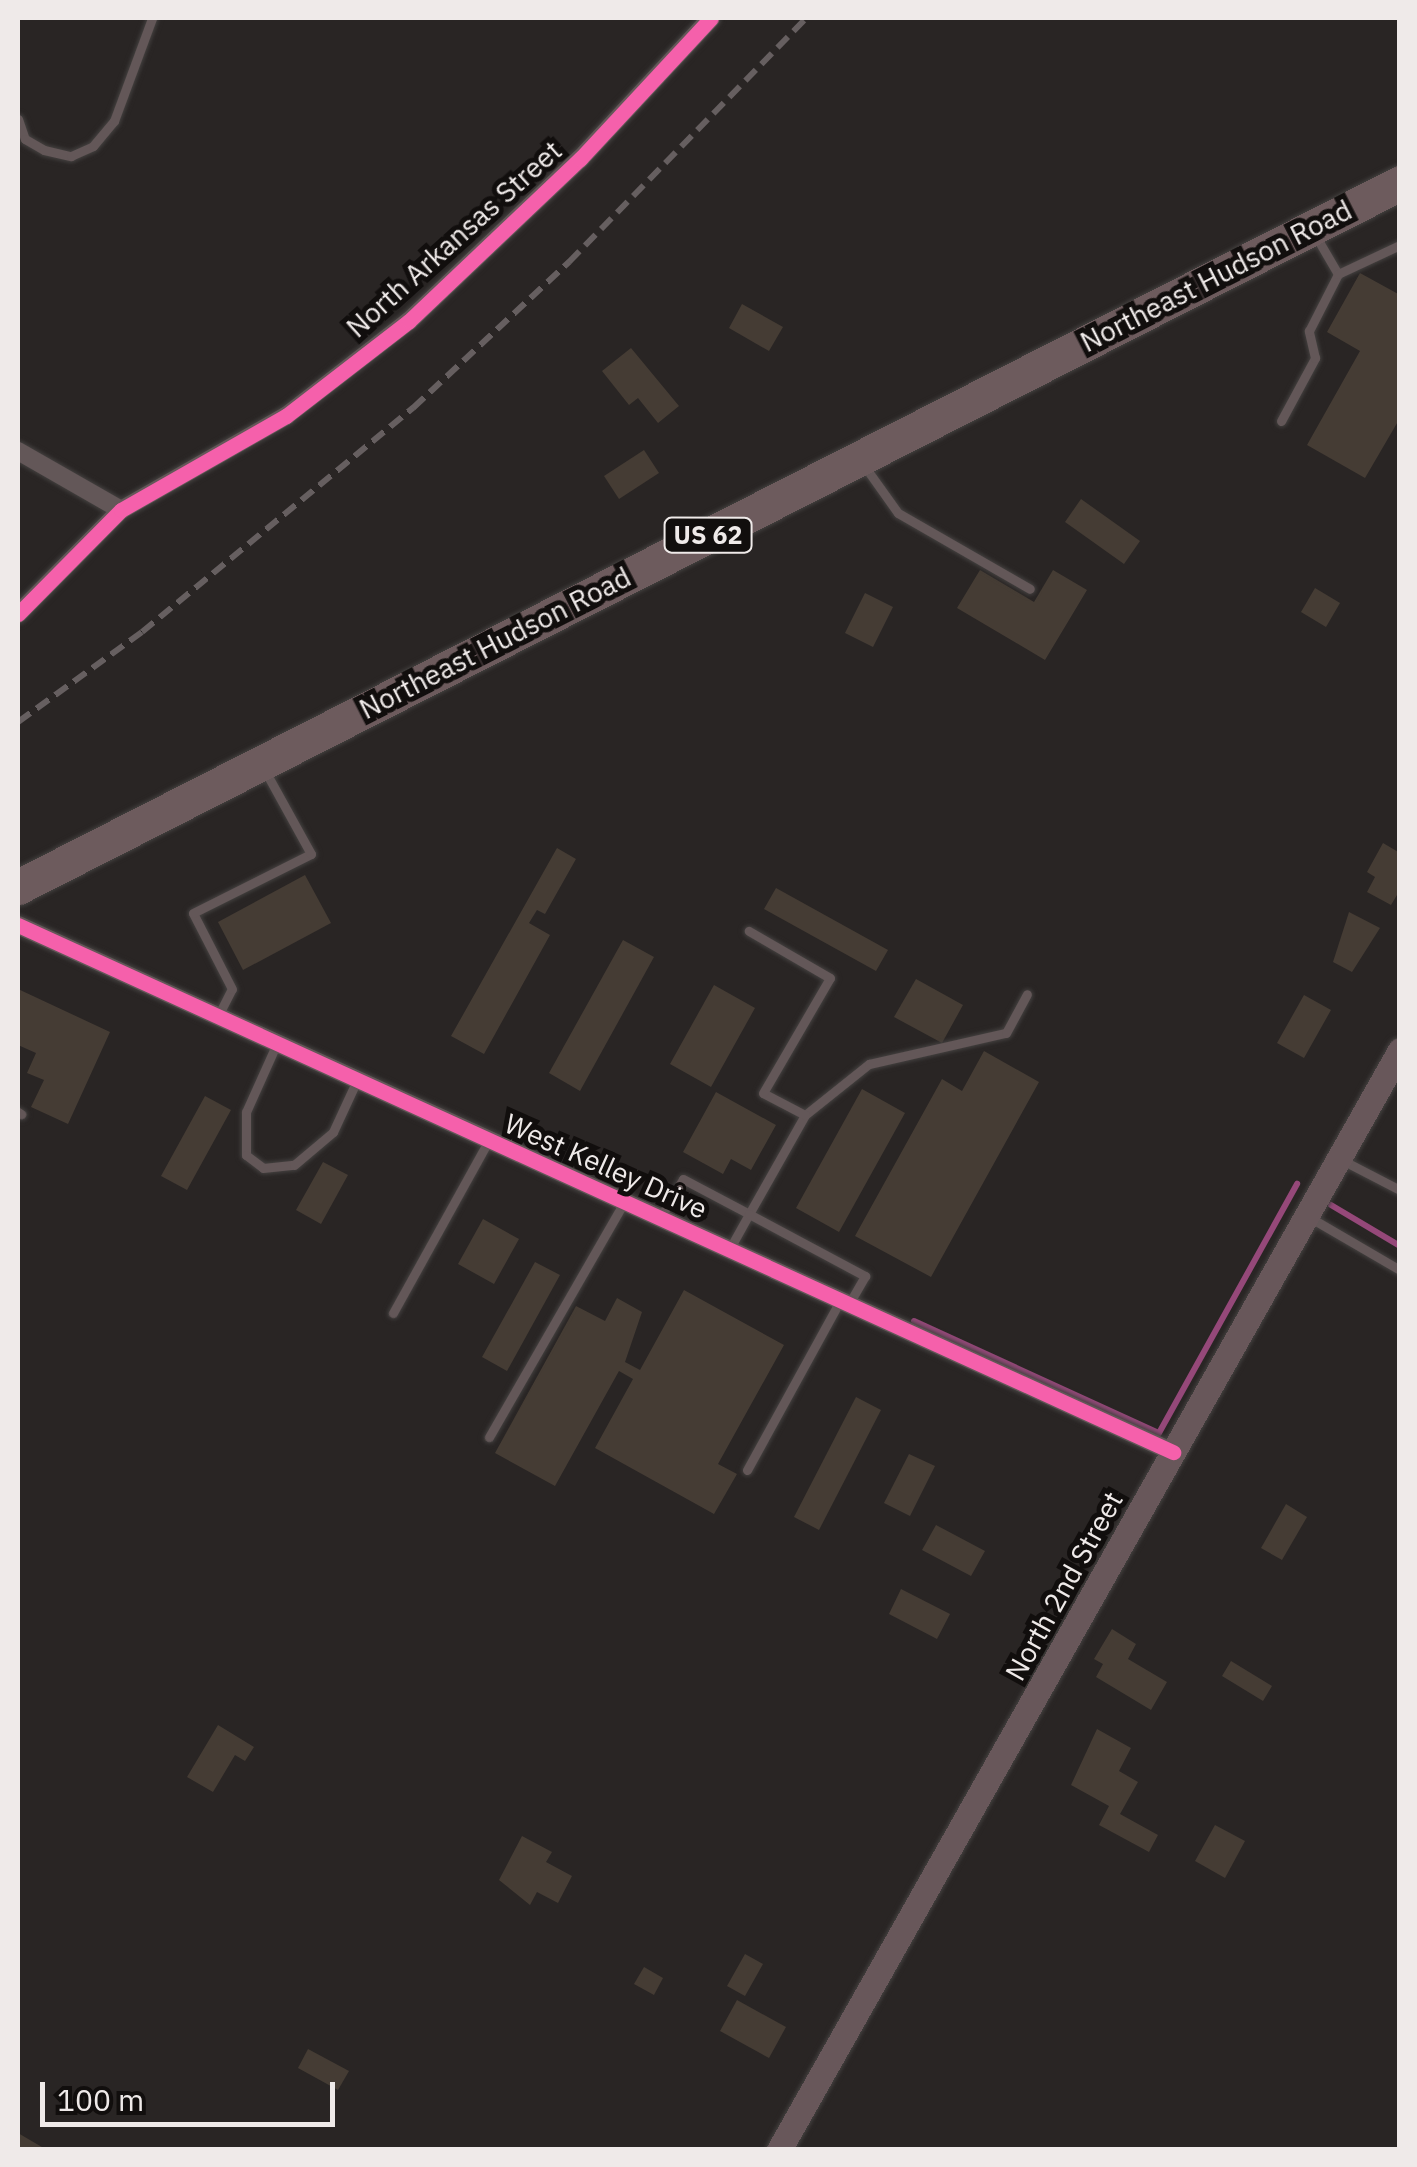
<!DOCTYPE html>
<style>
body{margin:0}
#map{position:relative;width:1417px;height:2167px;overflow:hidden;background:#292524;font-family:"IBM Plex Sans",sans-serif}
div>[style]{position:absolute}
.stream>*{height:6px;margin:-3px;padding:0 3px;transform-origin:3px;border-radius:3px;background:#954879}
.building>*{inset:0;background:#453c34}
.roads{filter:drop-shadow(0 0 2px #444140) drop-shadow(0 0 2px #444140)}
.lane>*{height:9px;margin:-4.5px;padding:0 4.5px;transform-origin:4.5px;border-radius:4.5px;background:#635758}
.street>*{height:18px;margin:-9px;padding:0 9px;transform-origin:9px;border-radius:9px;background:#635758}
.secondary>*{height:25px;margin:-12.5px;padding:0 12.5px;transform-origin:12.5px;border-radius:12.5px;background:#68575a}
.highway>*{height:35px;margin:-17.5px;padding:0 17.5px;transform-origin:17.5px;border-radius:17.5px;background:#6d5b5d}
.rail>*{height:6px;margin-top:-3px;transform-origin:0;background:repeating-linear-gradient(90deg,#665f60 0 15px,transparent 0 23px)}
.cycleway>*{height:15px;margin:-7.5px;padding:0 7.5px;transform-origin:7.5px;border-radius:7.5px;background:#f560ab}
span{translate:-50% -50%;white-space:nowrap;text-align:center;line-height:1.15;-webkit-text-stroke:10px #110e0d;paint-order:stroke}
.shield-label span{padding:2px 8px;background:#110e0d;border:2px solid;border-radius:8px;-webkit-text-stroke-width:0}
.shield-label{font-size:25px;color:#efeae9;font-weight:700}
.street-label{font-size:28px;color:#efeae9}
.frame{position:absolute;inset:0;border:20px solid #efeae9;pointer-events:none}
.scale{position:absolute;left:40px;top:2082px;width:295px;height:45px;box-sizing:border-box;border:5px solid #efeae9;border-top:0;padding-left:12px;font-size:30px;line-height:35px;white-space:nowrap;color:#efeae9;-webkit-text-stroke:8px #110e0d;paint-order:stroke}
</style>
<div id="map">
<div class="stream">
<i style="left:1331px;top:1205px;width:80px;rotate:30.7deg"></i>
<i style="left:914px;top:1321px;width:269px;rotate:24.6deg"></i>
<i style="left:1159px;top:1433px;width:285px;rotate:-61deg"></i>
</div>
<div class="building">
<i style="clip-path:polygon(1360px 273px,1400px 295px,1400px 418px,1365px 478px,1307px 445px,1360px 351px,1327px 332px)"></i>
<i style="clip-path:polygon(742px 304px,783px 327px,769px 351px,729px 328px)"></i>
<i style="clip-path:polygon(631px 348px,679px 406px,658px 423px,638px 398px,629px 405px,602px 371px)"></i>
<i style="clip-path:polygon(644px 450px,659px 473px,619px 499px,604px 476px)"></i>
<i style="clip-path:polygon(1081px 499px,1140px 541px,1124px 564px,1065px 522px)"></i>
<i style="clip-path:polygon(980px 570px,1034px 602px,1053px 570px,1087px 590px,1045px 660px,957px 608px)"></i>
<i style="clip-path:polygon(1315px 588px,1340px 603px,1326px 627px,1301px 612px)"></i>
<i style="clip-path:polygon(865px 593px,893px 607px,873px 647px,845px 633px)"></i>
<i style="clip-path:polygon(1383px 843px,1400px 853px,1400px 890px,1391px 905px,1367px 892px,1375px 877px,1367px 872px)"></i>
<i style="clip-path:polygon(557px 848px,576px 859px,545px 914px,537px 910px,529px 923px,550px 935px,484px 1054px,451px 1036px)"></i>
<i style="clip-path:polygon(305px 875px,331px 923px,243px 970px,218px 922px)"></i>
<i style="clip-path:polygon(776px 888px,888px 950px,876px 971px,764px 909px)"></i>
<i style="clip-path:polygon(1349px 912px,1380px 928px,1352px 972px,1333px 962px)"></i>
<i style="clip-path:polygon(623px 940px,654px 957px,580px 1091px,549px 1073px)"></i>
<i style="clip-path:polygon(916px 979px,963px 1005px,942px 1043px,894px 1017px)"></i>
<i style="clip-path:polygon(714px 985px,755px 1008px,711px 1087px,670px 1064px)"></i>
<i style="clip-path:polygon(18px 989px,110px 1032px,68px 1124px,31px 1107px,44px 1080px,27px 1073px,36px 1053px,18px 1045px)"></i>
<i style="clip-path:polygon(1304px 995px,1331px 1010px,1304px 1058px,1277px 1043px)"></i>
<i style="clip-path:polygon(984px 1051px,1039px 1082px,931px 1277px,855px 1236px,942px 1079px,962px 1091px)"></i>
<i style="clip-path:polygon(862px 1089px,905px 1113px,839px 1232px,796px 1208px)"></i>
<i style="clip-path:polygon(716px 1092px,776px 1125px,751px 1170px,731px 1159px,723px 1174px,683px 1152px)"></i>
<i style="clip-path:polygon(205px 1096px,231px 1110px,187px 1190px,161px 1176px)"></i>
<i style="clip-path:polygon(323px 1162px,348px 1175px,321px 1224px,296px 1210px)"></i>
<i style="clip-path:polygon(483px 1219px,519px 1239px,494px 1284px,458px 1264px)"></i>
<i style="clip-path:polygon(535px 1262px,560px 1275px,507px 1371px,482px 1357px)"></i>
<i style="clip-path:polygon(684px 1290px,784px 1345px,718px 1464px,737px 1474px,714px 1514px,595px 1448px,633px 1379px,619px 1371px,555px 1486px,495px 1453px,576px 1306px,605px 1321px,617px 1298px,642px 1312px,625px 1362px,640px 1370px)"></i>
<i style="clip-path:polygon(856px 1397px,881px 1410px,819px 1530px,794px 1517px)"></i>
<i style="clip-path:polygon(909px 1454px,935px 1466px,910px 1516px,884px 1503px)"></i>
<i style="clip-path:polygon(1286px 1504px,1307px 1517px,1282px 1560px,1261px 1548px)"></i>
<i style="clip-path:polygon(936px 1525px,985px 1551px,971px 1576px,922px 1550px)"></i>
<i style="clip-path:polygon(901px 1589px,950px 1614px,937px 1639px,889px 1614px)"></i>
<i style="clip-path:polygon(1112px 1629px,1136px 1644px,1128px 1659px,1167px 1682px,1151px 1710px,1096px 1677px,1103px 1664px,1094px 1659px)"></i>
<i style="clip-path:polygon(1231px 1661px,1272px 1686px,1263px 1701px,1222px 1676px)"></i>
<i style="clip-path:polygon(218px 1725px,254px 1747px,245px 1761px,235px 1755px,213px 1792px,187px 1777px)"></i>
<i style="clip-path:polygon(1097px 1729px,1131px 1748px,1119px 1771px,1138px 1782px,1120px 1814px,1158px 1835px,1149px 1852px,1099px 1825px,1109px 1806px,1071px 1785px)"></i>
<i style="clip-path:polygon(1215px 1825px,1245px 1841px,1225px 1878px,1195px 1861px)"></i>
<i style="clip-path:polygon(522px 1836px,552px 1852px,546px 1862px,572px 1876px,558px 1903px,537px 1892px,530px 1905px,499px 1880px)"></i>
<i style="clip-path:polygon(745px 1954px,763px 1964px,745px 1996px,727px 1986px)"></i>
<i style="clip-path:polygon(644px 1967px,663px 1978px,654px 1995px,634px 1984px)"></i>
<i style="clip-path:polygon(737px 2000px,786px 2027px,769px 2058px,720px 2031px)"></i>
<i style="clip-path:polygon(308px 2049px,349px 2071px,338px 2090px,298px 2068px)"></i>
<i style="clip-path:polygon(18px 2133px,47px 2150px,18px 2150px)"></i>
</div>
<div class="roads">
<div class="lane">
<i style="left:18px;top:119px;width:21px;rotate:71deg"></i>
<i style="left:25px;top:139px;width:22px;rotate:30deg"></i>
<i style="left:44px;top:150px;width:28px;rotate:13deg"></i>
<i style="left:71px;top:156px;width:24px;rotate:-24deg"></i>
<i style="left:93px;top:146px;width:33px;rotate:-50deg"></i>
<i style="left:114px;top:121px;width:110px;rotate:-69.7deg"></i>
<i style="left:1314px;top:233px;width:48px;rotate:59.7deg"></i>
<i style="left:1281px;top:421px;width:72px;rotate:-61.6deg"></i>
<i style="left:1315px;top:358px;width:28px;rotate:-103deg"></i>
<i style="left:1309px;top:331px;width:64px;rotate:-63deg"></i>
<i style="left:1338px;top:274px;width:68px;rotate:-25.1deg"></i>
<i style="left:863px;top:464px;width:60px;rotate:54.5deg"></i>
<i style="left:898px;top:513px;width:152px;rotate:29.9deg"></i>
<i style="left:218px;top:1016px;width:30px;rotate:-63deg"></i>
<i style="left:232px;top:989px;width:85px;rotate:-117.2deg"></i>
<i style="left:193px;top:913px;width:132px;rotate:-26.6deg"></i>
<i style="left:311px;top:854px;width:97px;rotate:-118.9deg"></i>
<i style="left:277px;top:1043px;width:76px;rotate:114.2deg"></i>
<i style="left:246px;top:1112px;width:43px;rotate:90deg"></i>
<i style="left:246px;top:1155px;width:21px;rotate:37deg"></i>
<i style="left:263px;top:1168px;width:31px;rotate:-6deg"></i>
<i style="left:294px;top:1165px;width:51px;rotate:-40.2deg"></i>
<i style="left:333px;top:1132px;width:57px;rotate:-65.2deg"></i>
<i style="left:18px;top:1112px;width:4px;rotate:34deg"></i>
<i style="left:805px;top:1115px;width:82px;rotate:-38.6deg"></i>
<i style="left:869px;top:1064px;width:140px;rotate:-12.8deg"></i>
<i style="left:1006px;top:1033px;width:44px;rotate:-61.7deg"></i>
<i style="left:1340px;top:1159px;width:68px;rotate:27.3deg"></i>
<i style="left:1309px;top:1217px;width:105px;rotate:30.2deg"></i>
<i style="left:660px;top:1218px;width:45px;rotate:-59.5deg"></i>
<i style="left:683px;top:1179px;width:75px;rotate:27.9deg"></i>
<i style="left:749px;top:1214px;width:114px;rotate:-60.5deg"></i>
<i style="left:805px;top:1115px;width:47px;rotate:-152.4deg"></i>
<i style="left:763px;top:1093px;width:133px;rotate:-59.8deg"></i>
<i style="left:830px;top:978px;width:94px;rotate:-149.9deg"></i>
<i style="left:729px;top:1250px;width:41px;rotate:-60.9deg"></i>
<i style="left:749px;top:1214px;width:132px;rotate:28.1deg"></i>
<i style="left:865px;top:1276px;width:32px;rotate:120deg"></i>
<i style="left:393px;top:1313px;width:198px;rotate:-61deg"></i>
<i style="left:489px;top:1437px;width:271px;rotate:-60.1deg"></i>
<i style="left:747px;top:1470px;width:193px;rotate:-61.2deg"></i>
</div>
<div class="street">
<i style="left:18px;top:451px;width:119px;rotate:29.8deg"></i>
<i style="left:18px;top:614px;width:146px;rotate:-45.3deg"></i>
<i style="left:121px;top:510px;width:190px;rotate:-29.7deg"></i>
<i style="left:286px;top:416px;width:155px;rotate:-37.7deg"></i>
<i style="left:409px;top:321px;width:236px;rotate:-43.5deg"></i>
<i style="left:580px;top:159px;width:192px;rotate:-47.1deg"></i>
<i style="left:18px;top:925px;width:1270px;rotate:24.53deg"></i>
</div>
<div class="secondary">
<i style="left:779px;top:2150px;width:1263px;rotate:-60.55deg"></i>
</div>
<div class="highway">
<i style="left:18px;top:887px;width:1551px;rotate:-26.99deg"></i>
</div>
</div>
<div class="rail">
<i style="left:18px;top:722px;width:153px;rotate:-36deg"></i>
<i style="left:142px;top:632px;width:352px;rotate:-39.6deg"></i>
<i style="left:413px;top:408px;width:214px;rotate:-43.1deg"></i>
<i style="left:569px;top:262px;width:340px;rotate:-45.8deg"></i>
</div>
<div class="cycleway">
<i style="left:18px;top:614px;width:146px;rotate:-45.3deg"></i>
<i style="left:121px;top:510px;width:190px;rotate:-29.7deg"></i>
<i style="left:286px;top:416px;width:155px;rotate:-37.7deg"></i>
<i style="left:409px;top:321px;width:236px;rotate:-43.5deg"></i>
<i style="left:580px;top:159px;width:192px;rotate:-47.1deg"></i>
<i style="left:18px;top:925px;width:1270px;rotate:24.53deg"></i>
</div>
<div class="shield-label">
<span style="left:708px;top:535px">US 62</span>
</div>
<div class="street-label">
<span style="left:454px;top:239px;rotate:-42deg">North Arkansas Street</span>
<span style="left:1216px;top:276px;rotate:-27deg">Northeast Hudson Road</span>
<span style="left:495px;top:643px;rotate:-27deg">Northeast Hudson Road</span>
<span style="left:606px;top:1166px;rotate:24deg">West Kelley Drive</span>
<span style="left:1064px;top:1586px;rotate:-61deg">North 2nd Street</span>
</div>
<div class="frame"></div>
<div class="scale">100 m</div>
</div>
